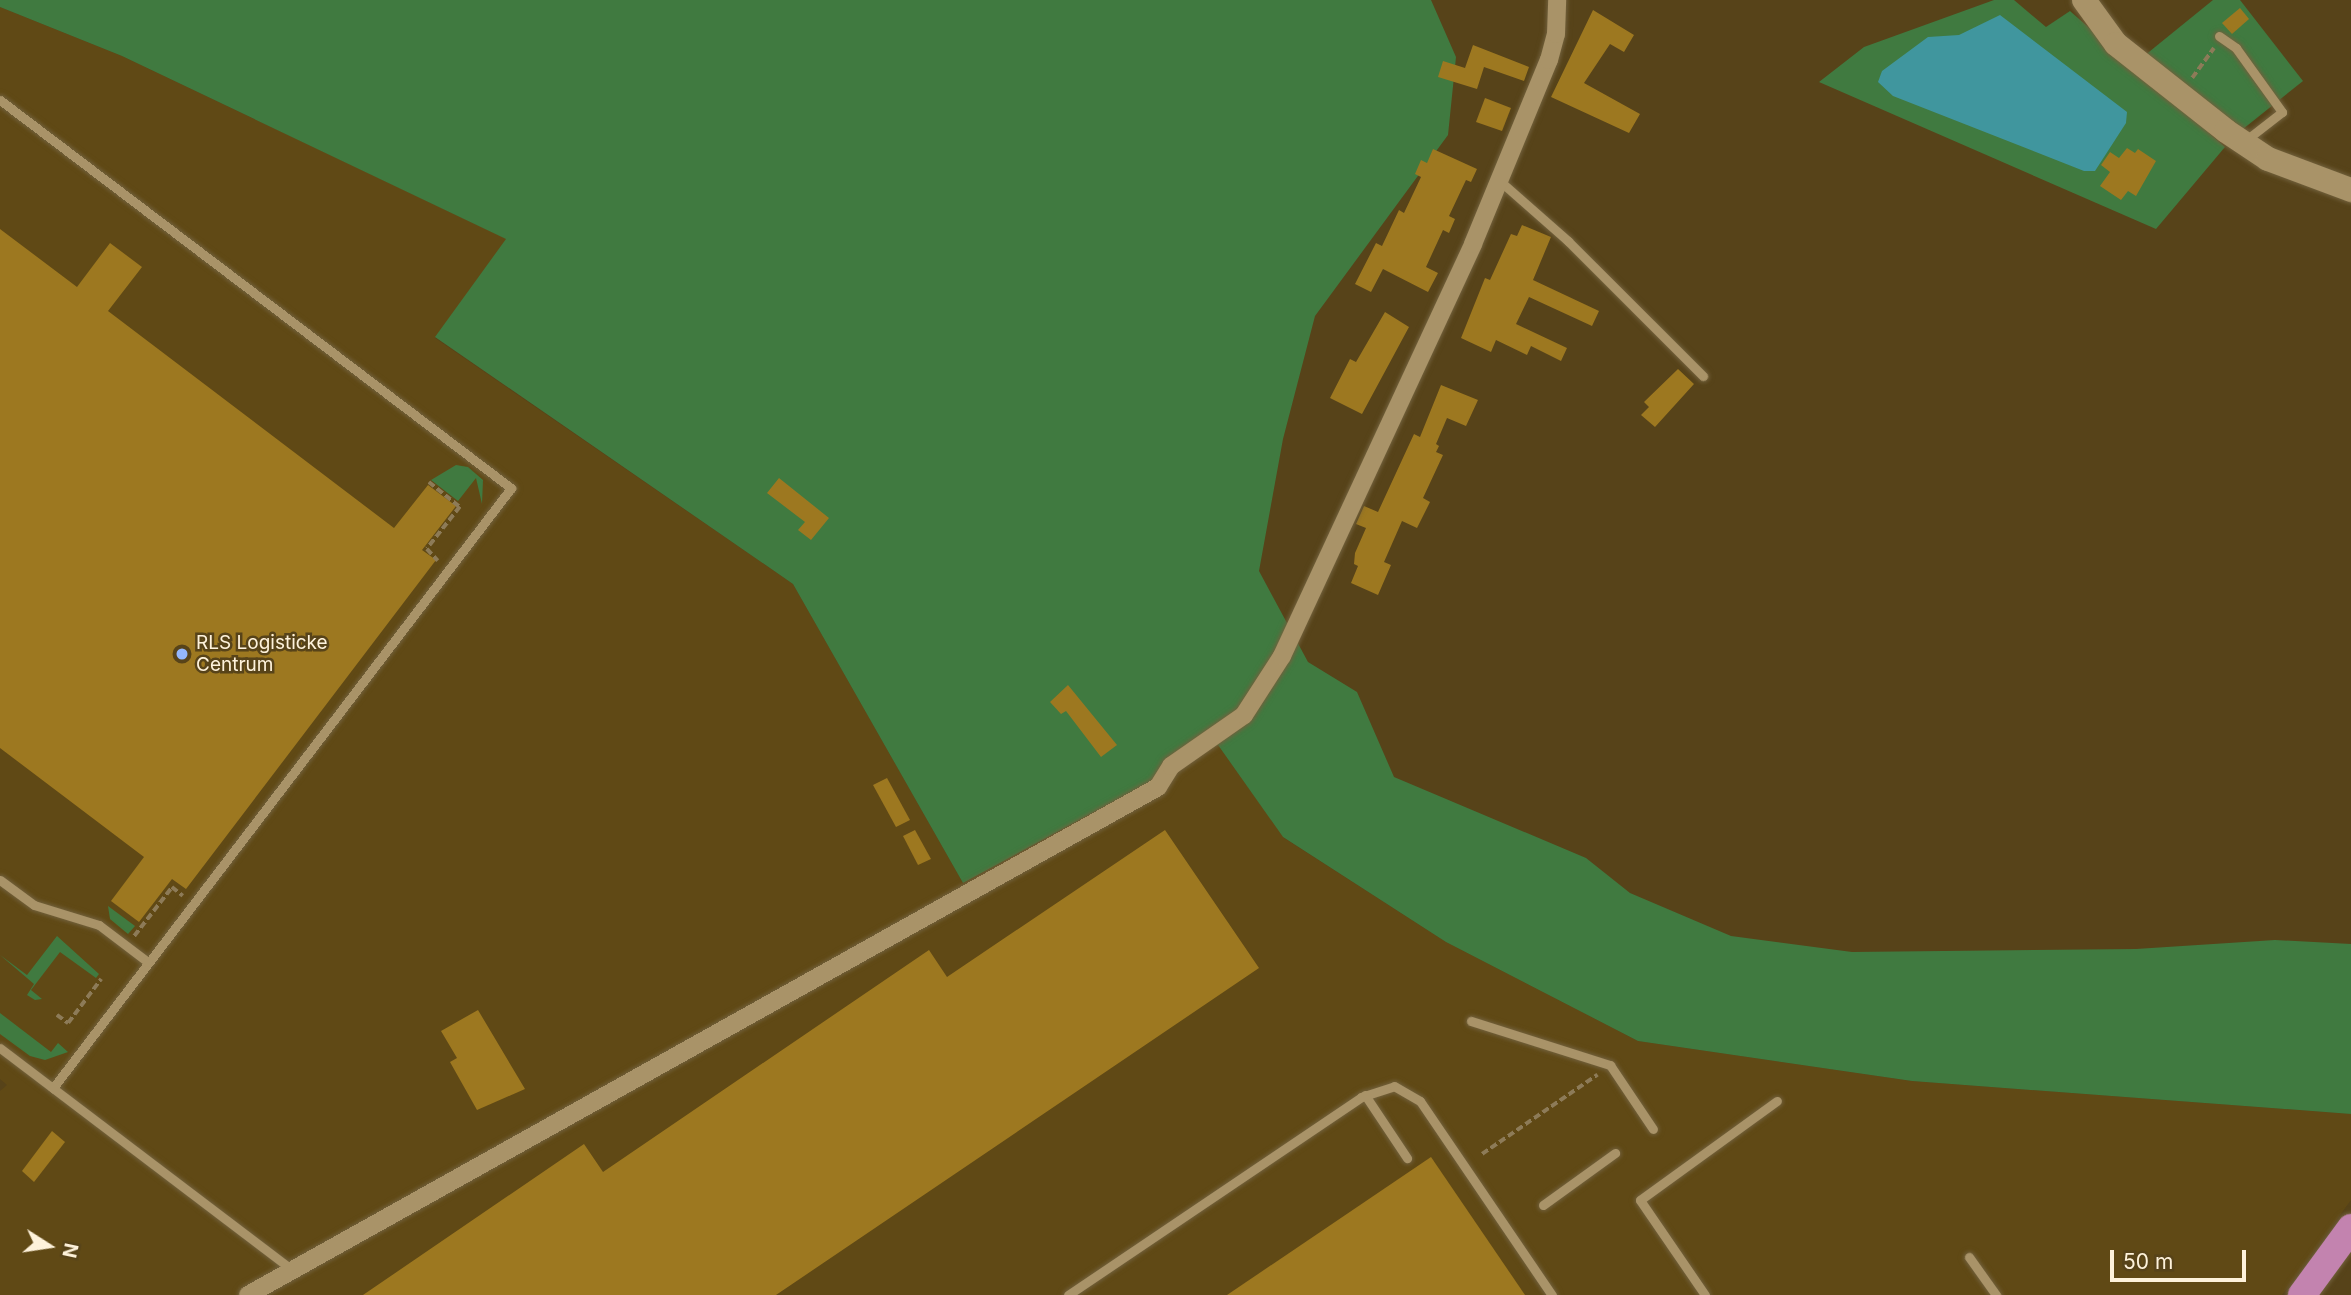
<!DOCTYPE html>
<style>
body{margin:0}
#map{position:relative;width:2351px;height:1295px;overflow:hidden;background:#574319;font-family:Inter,sans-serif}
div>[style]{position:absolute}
.built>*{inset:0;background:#604915}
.green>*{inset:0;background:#407a40}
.water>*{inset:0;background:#40969e}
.building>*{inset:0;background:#9d7820}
.path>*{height:3.5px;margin-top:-1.75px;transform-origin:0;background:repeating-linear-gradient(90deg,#8d7b58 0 7px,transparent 0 10.5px)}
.roads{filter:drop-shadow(0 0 2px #72613d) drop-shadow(0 0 2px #72613d)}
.lane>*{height:9px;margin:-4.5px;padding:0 4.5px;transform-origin:4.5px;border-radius:4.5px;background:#a99368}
.street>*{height:18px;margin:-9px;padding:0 9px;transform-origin:9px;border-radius:9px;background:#a99368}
.secondary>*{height:24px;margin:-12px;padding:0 12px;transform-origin:12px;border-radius:12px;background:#a99368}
.primary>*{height:28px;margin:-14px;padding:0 14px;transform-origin:14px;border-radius:14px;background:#c383af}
.dots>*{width:19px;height:19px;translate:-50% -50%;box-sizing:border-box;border:4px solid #574319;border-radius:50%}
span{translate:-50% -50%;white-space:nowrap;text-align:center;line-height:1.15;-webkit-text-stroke:5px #574319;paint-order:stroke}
.poi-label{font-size:19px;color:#fef2db}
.left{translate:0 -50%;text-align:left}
.north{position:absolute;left:14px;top:1211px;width:70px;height:70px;-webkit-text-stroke:5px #574319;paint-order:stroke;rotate:102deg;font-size:19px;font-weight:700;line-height:28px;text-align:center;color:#fef2db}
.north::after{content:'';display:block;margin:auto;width:24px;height:32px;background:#fef2db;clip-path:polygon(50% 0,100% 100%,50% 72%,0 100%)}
.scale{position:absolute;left:2110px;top:1250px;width:136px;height:32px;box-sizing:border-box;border:4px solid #fef2db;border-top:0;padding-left:9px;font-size:21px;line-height:24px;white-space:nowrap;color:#fef2db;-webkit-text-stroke:5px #574319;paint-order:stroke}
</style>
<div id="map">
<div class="built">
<i style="clip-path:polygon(0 7px,122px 56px,507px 239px,435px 338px,793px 584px,963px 883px,1218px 745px,1284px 838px,1446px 942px,1638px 1041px,1912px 1081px,2351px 1114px,2351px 1200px,2282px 1295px,0 1295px,0 1091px,7px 1085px,0 1079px)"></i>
</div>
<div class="green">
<i style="clip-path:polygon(0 0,1431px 0,1456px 57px,1448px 135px,1315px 316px,1283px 439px,1259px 571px,1308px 662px,1357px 692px,1394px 777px,1586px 858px,1630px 893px,1731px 936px,1852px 952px,2136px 949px,2275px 940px,2351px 944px,2351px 1114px,1912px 1081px,1638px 1041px,1446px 942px,1283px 837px,1218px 745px,963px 883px,793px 584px,435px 337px,506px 239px,122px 56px,0 7px)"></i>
<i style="clip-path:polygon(1994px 0,2014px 0,2046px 27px,2070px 11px,2225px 147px,2156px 229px,1819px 82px,1864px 47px)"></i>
<i style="clip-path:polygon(2213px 0,2240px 0,2303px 81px,2243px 129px,2144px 56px)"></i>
<i style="clip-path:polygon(456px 465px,468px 467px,483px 480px,482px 504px,476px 478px,458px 501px,431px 480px)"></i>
<i style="clip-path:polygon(108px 906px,135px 926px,128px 934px,110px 919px)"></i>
<i style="clip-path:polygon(57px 936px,99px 974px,96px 978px,60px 952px,31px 990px,42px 999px,35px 1000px,27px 995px,34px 984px,0 955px,27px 975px)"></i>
<i style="clip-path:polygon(0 1013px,51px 1052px,58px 1043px,68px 1052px,45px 1060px,30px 1056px,0 1034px)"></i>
</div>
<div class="water">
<i style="clip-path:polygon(2000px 15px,2127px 112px,2126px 123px,2095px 171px,2084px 171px,1893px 96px,1878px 82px,1882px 71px,1928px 37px,1959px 35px)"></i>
</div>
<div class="building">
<i style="clip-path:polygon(2240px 8px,2249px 19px,2232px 34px,2222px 23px)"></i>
<i style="clip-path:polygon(1593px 10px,1634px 35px,1624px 52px,1610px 44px,1584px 83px,1640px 114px,1629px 133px,1551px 97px)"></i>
<i style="clip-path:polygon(1473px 45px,1529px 67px,1524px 81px,1484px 67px,1477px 89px,1438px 77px,1443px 61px,1465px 68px)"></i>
<i style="clip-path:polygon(1485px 98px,1511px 108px,1502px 131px,1476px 122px)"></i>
<i style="clip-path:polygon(2127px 148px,2135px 153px,2138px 149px,2156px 161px,2136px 196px,2128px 191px,2121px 200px,2100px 186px,2110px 172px,2101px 165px,2110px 152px,2119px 158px)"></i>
<i style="clip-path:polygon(1433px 149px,1477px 169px,1471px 182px,1466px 180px,1449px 216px,1455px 219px,1449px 233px,1443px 230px,1426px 267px,1438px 273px,1428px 292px,1383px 269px,1371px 292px,1355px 284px,1376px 243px,1382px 246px,1399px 210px,1404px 213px,1421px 177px,1415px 174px,1421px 160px,1427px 163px)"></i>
<i style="clip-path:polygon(1522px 225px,1551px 237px,1533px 280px,1599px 311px,1592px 326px,1529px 297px,1516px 324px,1567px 348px,1561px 361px,1531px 346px,1527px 355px,1496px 340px,1491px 352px,1461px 338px,1485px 278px,1490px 280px,1511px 234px,1517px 236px)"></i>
<i style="clip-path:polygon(0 229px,77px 287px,110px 243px,142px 267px,108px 311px,394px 528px,428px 485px,456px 506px,422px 550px,436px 560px,186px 889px,172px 879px,139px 922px,111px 901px,144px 857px,0 748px)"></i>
<i style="clip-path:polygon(1385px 312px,1409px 327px,1362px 414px,1330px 398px,1350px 359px,1356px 362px)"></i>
<i style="clip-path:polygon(1678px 369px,1694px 384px,1655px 427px,1641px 415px,1649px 407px,1644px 402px)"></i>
<i style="clip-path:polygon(1441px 385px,1478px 400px,1466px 426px,1447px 418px,1436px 444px,1439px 446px,1436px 452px,1443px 455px,1423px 498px,1430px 502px,1417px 528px,1402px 521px,1384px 562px,1391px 565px,1378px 595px,1351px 583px,1358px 566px,1354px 564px,1355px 553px,1366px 528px,1356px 524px,1364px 506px,1378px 512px,1414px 434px,1420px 437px)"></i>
<i style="clip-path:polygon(779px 478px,829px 518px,811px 540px,798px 530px,805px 522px,767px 493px)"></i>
<i style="clip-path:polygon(1068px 685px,1117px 745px,1101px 757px,1066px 711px,1061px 714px,1050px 702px)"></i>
<i style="clip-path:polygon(887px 778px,910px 820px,896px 827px,873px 785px)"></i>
<i style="clip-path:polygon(915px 830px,931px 859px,918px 865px,903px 836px)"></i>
<i style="clip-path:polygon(1165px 830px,1259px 968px,776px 1295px,363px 1295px,584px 1144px,603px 1172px,929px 950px,947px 977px)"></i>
<i style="clip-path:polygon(478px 1010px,525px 1089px,477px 1110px,450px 1062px,457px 1058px,441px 1031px)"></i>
<i style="clip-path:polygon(52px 1131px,65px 1142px,34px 1182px,22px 1171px)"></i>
<i style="clip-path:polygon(1431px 1157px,1525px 1295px,1227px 1295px)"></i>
</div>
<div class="path">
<i style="left:2192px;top:78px;width:37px;rotate:-54deg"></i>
<i style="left:429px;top:482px;width:40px;rotate:39deg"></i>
<i style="left:460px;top:507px;width:53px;rotate:128.2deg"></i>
<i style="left:427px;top:549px;width:16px;rotate:47deg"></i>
<i style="left:134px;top:936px;width:62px;rotate:-52.2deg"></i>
<i style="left:172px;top:887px;width:14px;rotate:39deg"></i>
<i style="left:57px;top:1015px;width:14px;rotate:36deg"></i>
<i style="left:68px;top:1023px;width:55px;rotate:-53.1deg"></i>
<i style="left:1482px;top:1154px;width:140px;rotate:-34.5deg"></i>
</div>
<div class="roads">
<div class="lane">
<i style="left:2219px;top:36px;width:21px;rotate:35deg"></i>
<i style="left:2236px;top:48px;width:79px;rotate:54.3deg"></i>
<i style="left:2282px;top:112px;width:46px;rotate:142.1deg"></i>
<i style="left:0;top:100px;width:642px;rotate:37.21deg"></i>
<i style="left:511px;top:488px;width:755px;rotate:127.36deg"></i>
<i style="left:1500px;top:181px;width:91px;rotate:41.4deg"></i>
<i style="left:1568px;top:241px;width:191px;rotate:45deg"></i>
<i style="left:0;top:880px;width:42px;rotate:36.3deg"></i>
<i style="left:34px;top:905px;width:68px;rotate:17.1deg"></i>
<i style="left:99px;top:925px;width:61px;rotate:37.1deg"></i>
<i style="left:1471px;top:1021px;width:146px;rotate:17.6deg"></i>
<i style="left:1610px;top:1065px;width:77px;rotate:56.1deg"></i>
<i style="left:0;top:1048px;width:368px;rotate:37.2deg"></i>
<i style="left:1365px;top:1095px;width:76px;rotate:56.3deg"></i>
<i style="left:1543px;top:1205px;width:89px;rotate:-35.8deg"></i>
<i style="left:1969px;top:1257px;width:47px;rotate:54.6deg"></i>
<i style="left:1068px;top:1295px;width:354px;rotate:-34deg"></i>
<i style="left:1361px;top:1097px;width:35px;rotate:-18deg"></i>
<i style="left:1394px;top:1086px;width:30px;rotate:30deg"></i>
<i style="left:1420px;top:1101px;width:235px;rotate:55.8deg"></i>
<i style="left:1705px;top:1295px;width:115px;rotate:-124.4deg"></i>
<i style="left:1640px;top:1200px;width:169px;rotate:-35.9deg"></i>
</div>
<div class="street">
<i style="left:248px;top:1295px;width:1042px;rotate:-29.17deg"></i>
<i style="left:1158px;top:787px;width:25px;rotate:-58deg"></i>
<i style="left:1171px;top:766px;width:89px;rotate:-34.9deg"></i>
<i style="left:1244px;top:715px;width:70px;rotate:-57.2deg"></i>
<i style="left:1282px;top:656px;width:454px;rotate:-65.1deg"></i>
<i style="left:1473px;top:244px;width:199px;rotate:-67.6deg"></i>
<i style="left:1549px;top:60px;width:27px;rotate:-75deg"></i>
<i style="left:1556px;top:34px;width:34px;rotate:-88deg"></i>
</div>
<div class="secondary">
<i style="left:2084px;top:0;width:54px;rotate:54deg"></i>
<i style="left:2116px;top:44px;width:140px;rotate:38.3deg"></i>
<i style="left:2226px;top:131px;width:50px;rotate:33.7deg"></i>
<i style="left:2268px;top:159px;width:89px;rotate:20.5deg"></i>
</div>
<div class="primary">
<i style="left:2302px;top:1295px;width:83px;rotate:-53.8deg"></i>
</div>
</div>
<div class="dots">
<i style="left:182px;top:654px;background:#94b7fd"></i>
</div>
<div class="poi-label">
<span class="left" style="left:196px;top:654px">RLS Logisticke<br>Centrum</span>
</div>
<div class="north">N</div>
<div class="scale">50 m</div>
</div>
